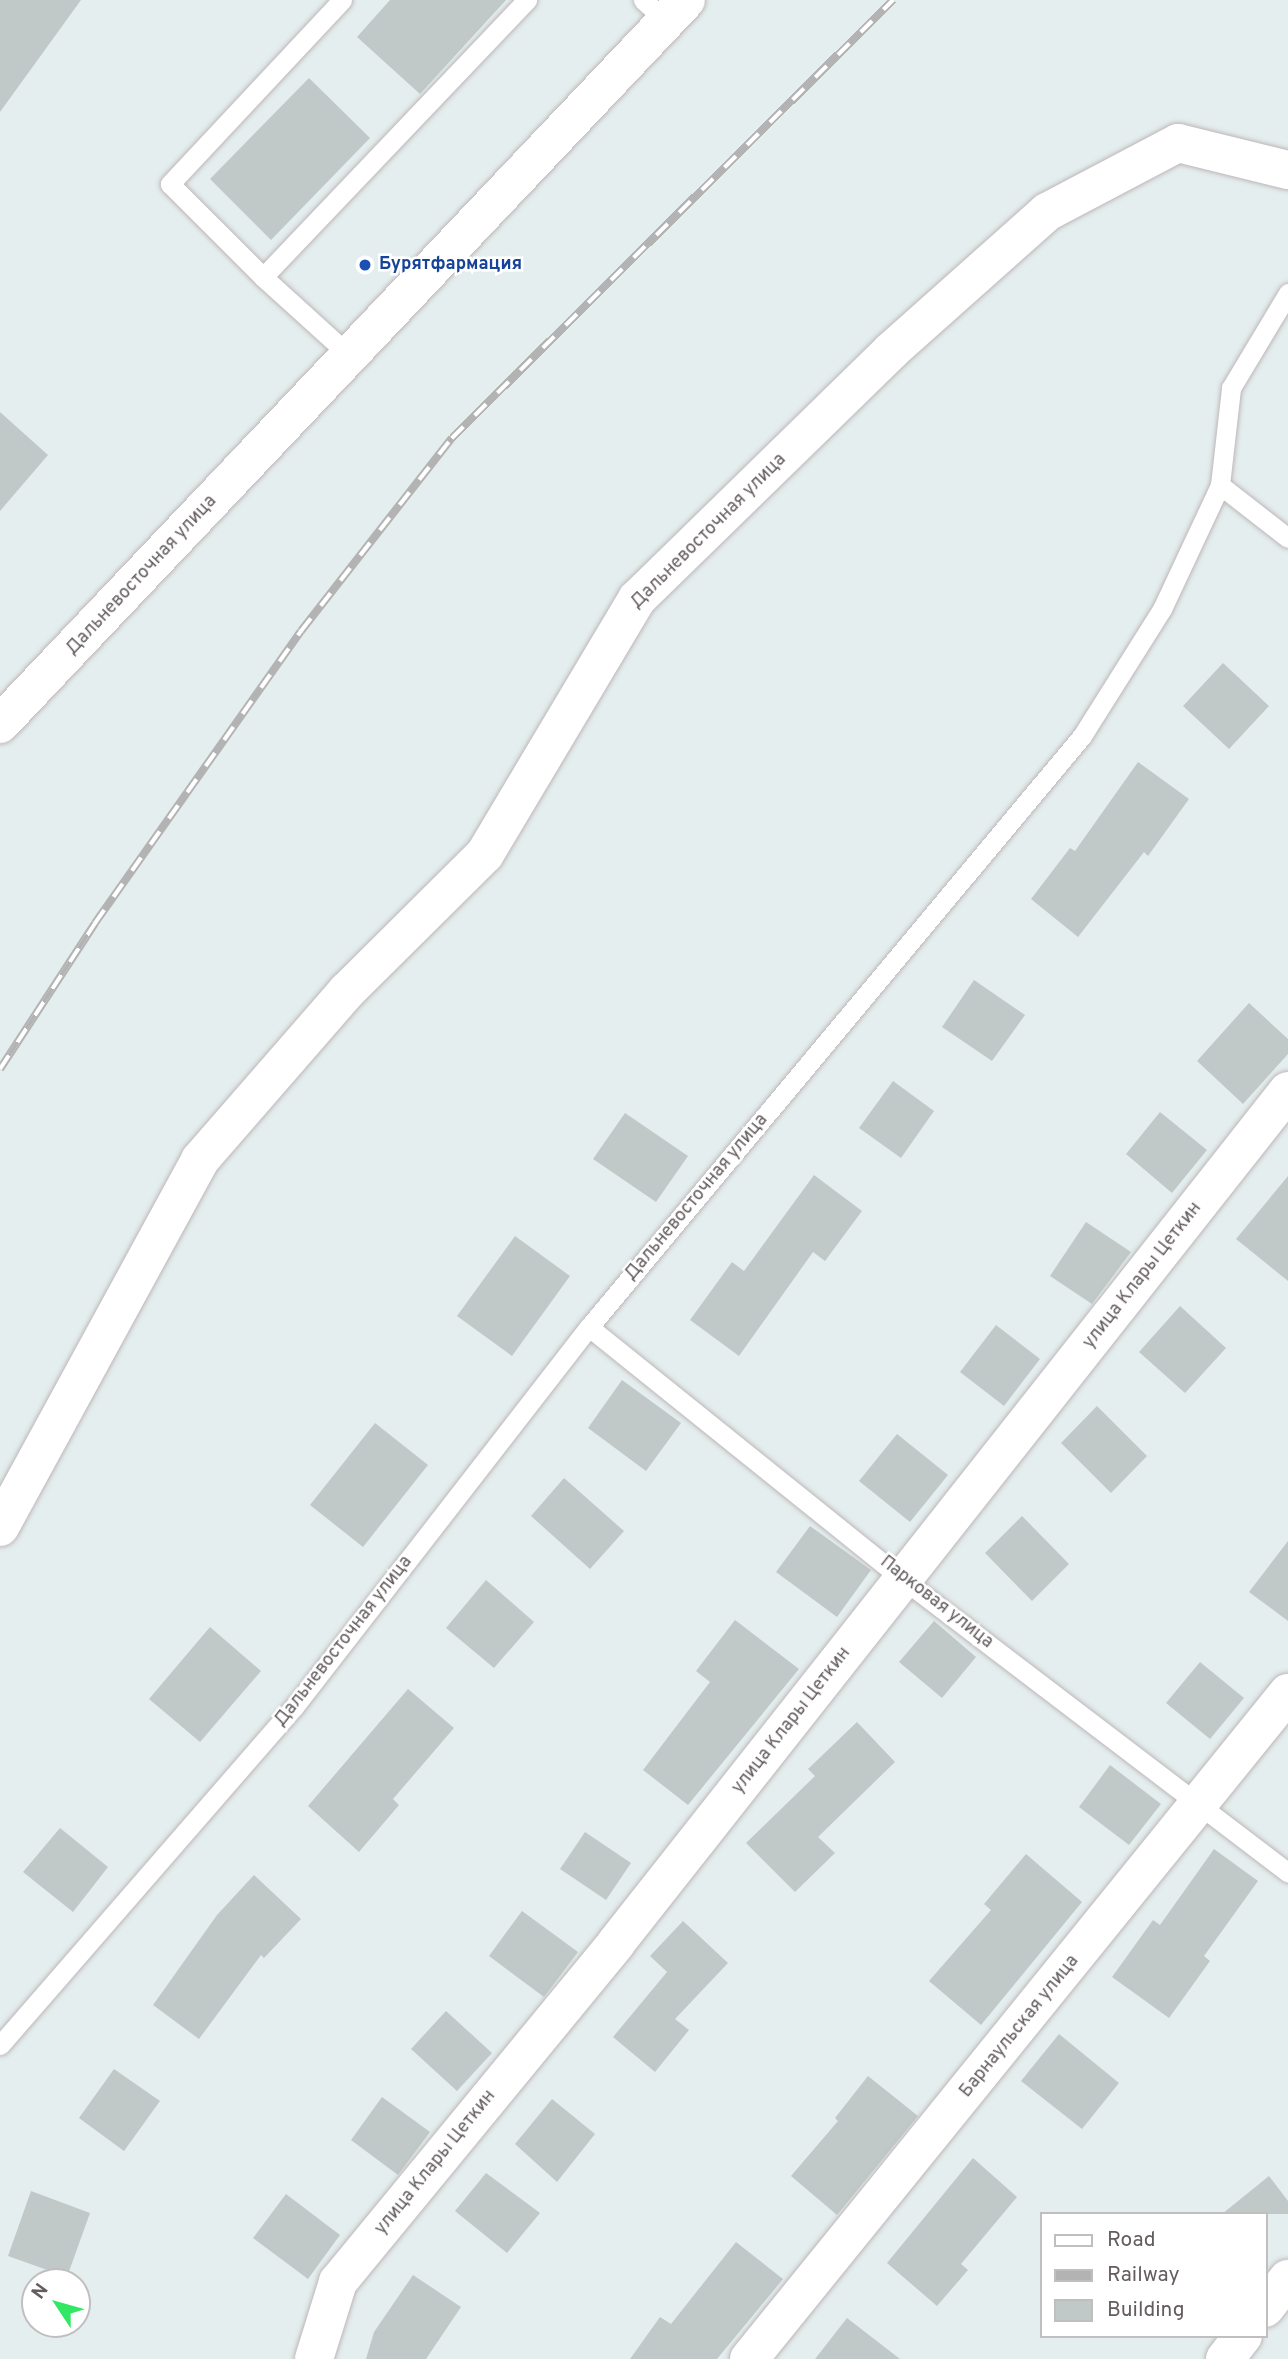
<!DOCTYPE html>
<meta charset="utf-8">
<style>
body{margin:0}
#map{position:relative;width:1288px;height:2359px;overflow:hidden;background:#e4eeee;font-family:Overpass,sans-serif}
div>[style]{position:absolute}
.building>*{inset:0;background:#c0c9c8}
.roads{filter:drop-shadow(0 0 2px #beb6b8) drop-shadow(0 0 2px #beb6b8)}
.lane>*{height:19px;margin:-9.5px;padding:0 9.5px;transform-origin:9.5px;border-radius:9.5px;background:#fff}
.street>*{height:38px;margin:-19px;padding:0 19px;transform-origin:19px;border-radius:19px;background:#fff}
.secondary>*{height:38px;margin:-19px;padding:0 19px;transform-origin:19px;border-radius:19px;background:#fff}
.rail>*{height:8px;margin-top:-4px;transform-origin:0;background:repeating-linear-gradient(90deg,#fff 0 16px,#b4b3b3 0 32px);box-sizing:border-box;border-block:2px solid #b4b3b3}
.dots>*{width:19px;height:19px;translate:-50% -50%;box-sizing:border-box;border:4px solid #fff;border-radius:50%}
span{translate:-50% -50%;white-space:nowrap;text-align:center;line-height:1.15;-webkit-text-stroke:5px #fff;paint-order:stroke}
.transit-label{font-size:18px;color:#164399;font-weight:700}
.left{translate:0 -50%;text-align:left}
.street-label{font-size:18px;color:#645c5e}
.legend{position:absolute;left:1040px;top:2212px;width:228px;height:126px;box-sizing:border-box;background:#fff;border:2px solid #c1bebf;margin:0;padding:9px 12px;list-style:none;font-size:21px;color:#645c5e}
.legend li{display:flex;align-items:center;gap:14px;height:35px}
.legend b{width:35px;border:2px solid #c1bebf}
.north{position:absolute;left:21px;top:2268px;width:70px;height:70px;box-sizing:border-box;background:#fff;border:2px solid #c1bebf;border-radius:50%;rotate:306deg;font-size:19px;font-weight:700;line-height:28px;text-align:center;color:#645c5e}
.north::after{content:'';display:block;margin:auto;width:24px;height:32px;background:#31e764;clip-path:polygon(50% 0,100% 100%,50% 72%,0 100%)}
</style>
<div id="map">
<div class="building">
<i style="clip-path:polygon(0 0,81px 0,0 112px)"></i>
<i style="clip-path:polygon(390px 0,506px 0,420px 94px,357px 37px)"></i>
<i style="clip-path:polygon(309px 78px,370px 138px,271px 240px,210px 179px)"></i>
<i style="clip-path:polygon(0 412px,48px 455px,0 511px)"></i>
<i style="clip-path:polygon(1223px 663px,1269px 706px,1229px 749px,1183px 706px)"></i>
<i style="clip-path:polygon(1138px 762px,1189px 799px,1148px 856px,1144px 852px,1078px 937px,1031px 899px,1070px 848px,1075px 851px)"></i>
<i style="clip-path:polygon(974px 980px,1025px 1015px,992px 1061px,942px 1027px)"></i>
<i style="clip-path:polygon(1249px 1003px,1288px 1039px,1288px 1054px,1243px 1104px,1197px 1061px)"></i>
<i style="clip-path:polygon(893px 1081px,934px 1111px,901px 1158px,859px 1128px)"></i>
<i style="clip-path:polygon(1160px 1112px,1207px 1150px,1172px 1193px,1126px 1154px)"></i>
<i style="clip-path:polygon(625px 1113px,688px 1156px,656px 1202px,593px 1159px)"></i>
<i style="clip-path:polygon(814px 1175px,862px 1211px,825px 1261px,813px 1252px,739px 1356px,690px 1320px,732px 1262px,744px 1271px)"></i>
<i style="clip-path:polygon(1288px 1176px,1288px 1281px,1236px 1239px)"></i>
<i style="clip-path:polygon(1086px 1222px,1131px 1252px,1092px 1304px,1050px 1276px)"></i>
<i style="clip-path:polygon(515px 1236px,570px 1276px,512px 1356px,457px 1316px)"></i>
<i style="clip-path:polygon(1180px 1306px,1226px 1348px,1185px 1393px,1139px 1352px)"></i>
<i style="clip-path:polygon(996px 1325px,1040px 1359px,1004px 1406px,960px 1372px)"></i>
<i style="clip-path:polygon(622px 1380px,681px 1423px,646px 1471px,588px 1428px)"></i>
<i style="clip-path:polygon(1097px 1406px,1147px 1456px,1111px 1493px,1061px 1443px)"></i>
<i style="clip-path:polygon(375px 1423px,428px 1465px,363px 1547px,310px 1505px)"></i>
<i style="clip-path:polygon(897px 1434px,948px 1475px,910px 1522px,859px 1481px)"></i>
<i style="clip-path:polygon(564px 1478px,624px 1531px,590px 1569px,531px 1516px)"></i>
<i style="clip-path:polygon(1022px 1516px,1069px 1564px,1032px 1601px,985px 1553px)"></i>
<i style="clip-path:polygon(810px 1526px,871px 1570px,837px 1617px,776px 1572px)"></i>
<i style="clip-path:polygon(1288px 1541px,1288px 1621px,1249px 1592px)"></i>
<i style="clip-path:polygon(486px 1580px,534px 1622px,494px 1668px,446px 1628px)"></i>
<i style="clip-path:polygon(735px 1620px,799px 1669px,688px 1805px,643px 1770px,710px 1682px,696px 1671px)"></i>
<i style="clip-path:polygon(934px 1621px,976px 1657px,942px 1698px,899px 1662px)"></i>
<i style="clip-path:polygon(210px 1627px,261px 1671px,200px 1742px,149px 1699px)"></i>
<i style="clip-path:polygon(1200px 1662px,1244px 1698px,1210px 1739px,1166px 1703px)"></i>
<i style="clip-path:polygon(408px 1689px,454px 1728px,393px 1799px,399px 1805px,359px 1852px,308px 1806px)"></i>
<i style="clip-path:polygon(857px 1722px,895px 1762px,818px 1837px,835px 1853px,795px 1892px,746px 1843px,815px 1776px,808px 1769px)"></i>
<i style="clip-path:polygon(1110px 1765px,1161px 1804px,1129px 1845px,1079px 1807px)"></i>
<i style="clip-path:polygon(60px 1828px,108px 1867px,73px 1912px,23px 1872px)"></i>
<i style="clip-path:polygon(585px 1832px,631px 1863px,606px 1900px,560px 1869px)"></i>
<i style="clip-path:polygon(1214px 1849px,1258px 1881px,1204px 1956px,1210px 1961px,1169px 2018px,1112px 1977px,1153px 1920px,1160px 1925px)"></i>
<i style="clip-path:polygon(1026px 1854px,1082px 1902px,981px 2025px,929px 1981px,991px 1910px,984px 1904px)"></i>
<i style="clip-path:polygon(254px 1875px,301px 1919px,264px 1958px,261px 1955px,199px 2039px,153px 2005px,217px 1915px)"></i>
<i style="clip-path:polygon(522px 1911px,578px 1952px,544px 1997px,489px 1956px)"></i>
<i style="clip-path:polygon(683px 1921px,728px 1963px,675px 2019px,689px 2030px,655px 2072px,613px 2037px,667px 1972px,650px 1956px)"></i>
<i style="clip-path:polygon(446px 2011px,492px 2053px,457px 2091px,411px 2049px)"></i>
<i style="clip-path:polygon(1059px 2034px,1119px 2083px,1082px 2129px,1021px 2081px)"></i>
<i style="clip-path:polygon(114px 2069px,160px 2101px,124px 2151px,79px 2118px)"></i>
<i style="clip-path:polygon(868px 2076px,918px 2116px,837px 2215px,791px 2176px,838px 2121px,835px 2118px)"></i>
<i style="clip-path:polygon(382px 2097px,430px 2132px,398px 2175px,351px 2140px)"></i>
<i style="clip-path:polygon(552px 2099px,595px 2134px,557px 2182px,515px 2144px)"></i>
<i style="clip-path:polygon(973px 2158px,1017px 2197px,961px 2264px,968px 2270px,937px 2306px,887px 2263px)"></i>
<i style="clip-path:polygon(486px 2173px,540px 2213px,507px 2253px,455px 2211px)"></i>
<i style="clip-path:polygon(1269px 2176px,1288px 2201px,1288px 2214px,1222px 2214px)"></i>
<i style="clip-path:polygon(31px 2191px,90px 2213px,67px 2277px,8px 2256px)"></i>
<i style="clip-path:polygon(286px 2194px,340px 2235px,308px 2279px,253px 2238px)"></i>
<i style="clip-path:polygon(736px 2242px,783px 2279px,717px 2359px,630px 2359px,660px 2317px,671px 2324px)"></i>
<i style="clip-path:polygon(413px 2275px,461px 2307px,426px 2359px,366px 2359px,374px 2332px)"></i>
<i style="clip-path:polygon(847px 2318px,900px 2359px,815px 2359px)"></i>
</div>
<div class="roads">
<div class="lane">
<i style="left:342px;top:0;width:252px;rotate:133.1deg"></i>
<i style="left:170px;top:184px;width:132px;rotate:45deg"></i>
<i style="left:263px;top:277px;width:383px;rotate:-46.4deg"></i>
<i style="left:643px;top:0;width:31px;rotate:42deg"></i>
<i style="left:263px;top:277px;width:116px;rotate:42.2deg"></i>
<i style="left:1220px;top:485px;width:86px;rotate:37.9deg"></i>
<i style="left:589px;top:1327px;width:404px;rotate:38.8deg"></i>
<i style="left:904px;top:1580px;width:483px;rotate:37.3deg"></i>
<i style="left:0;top:2045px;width:448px;rotate:-49deg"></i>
<i style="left:294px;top:1707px;width:481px;rotate:-52.2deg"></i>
<i style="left:589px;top:1327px;width:770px;rotate:-50.17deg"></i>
<i style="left:1082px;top:736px;width:150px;rotate:-57.8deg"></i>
<i style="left:1162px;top:609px;width:137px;rotate:-64.9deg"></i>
<i style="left:1220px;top:485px;width:98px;rotate:-83.5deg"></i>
<i style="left:1231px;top:388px;width:111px;rotate:-59deg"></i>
</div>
<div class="street">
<i style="left:1265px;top:2308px;width:37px;rotate:-52deg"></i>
<i style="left:314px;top:2359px;width:81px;rotate:-72.7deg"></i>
<i style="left:338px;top:2282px;width:438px;rotate:-50.6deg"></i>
<i style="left:616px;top:1943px;width:1085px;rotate:-51.74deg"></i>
<i style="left:749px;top:2359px;width:857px;rotate:-51.02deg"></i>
<i style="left:1225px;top:2359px;width:29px;rotate:-52deg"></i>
</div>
<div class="secondary">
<i style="left:0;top:724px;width:997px;rotate:-46.54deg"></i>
<i style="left:0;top:1527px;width:418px;rotate:-61.4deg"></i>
<i style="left:200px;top:1160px;width:224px;rotate:-49deg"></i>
<i style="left:347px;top:991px;width:194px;rotate:-44.8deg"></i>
<i style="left:485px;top:854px;width:297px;rotate:-59.2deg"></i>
<i style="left:637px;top:599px;width:355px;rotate:-44.3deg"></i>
<i style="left:891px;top:351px;width:209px;rotate:-41.7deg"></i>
<i style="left:1047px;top:212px;width:148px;rotate:-27.8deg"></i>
<i style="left:1178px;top:143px;width:113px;rotate:13.8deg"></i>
</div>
</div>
<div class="rail">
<i style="left:0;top:1069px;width:174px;rotate:-56.9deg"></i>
<i style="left:95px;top:923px;width:357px;rotate:-54.8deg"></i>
<i style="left:301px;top:631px;width:245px;rotate:-52deg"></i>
<i style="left:452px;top:438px;width:622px;rotate:-44.8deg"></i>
</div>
<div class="dots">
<i style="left:365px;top:265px;background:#1a4fb4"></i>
</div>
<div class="transit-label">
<span class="left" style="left:379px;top:265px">Бурятфармация</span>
</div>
<div class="street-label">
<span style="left:709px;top:532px;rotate:-45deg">Дальневосточная улица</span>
<span style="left:142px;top:576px;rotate:-47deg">Дальневосточная улица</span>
<span style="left:697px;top:1198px;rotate:-50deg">Дальневосточная улица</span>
<span style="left:1143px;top:1276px;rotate:-52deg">улица Клары Цеткин</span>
<span style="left:936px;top:1603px;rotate:38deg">Парковая улица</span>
<span style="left:344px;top:1642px;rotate:-52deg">Дальневосточная улица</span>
<span style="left:792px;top:1721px;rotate:-52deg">улица Клары Цеткин</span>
<span style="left:1020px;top:2027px;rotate:-51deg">Барнаульская улица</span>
<span style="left:436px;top:2163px;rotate:-51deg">улица Клары Цеткин</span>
</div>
<ul class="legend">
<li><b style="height:9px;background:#fff"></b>Road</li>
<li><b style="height:9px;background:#b4b3b3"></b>Railway</li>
<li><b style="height:19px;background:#c0c9c8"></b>Building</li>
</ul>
<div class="north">N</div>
</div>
